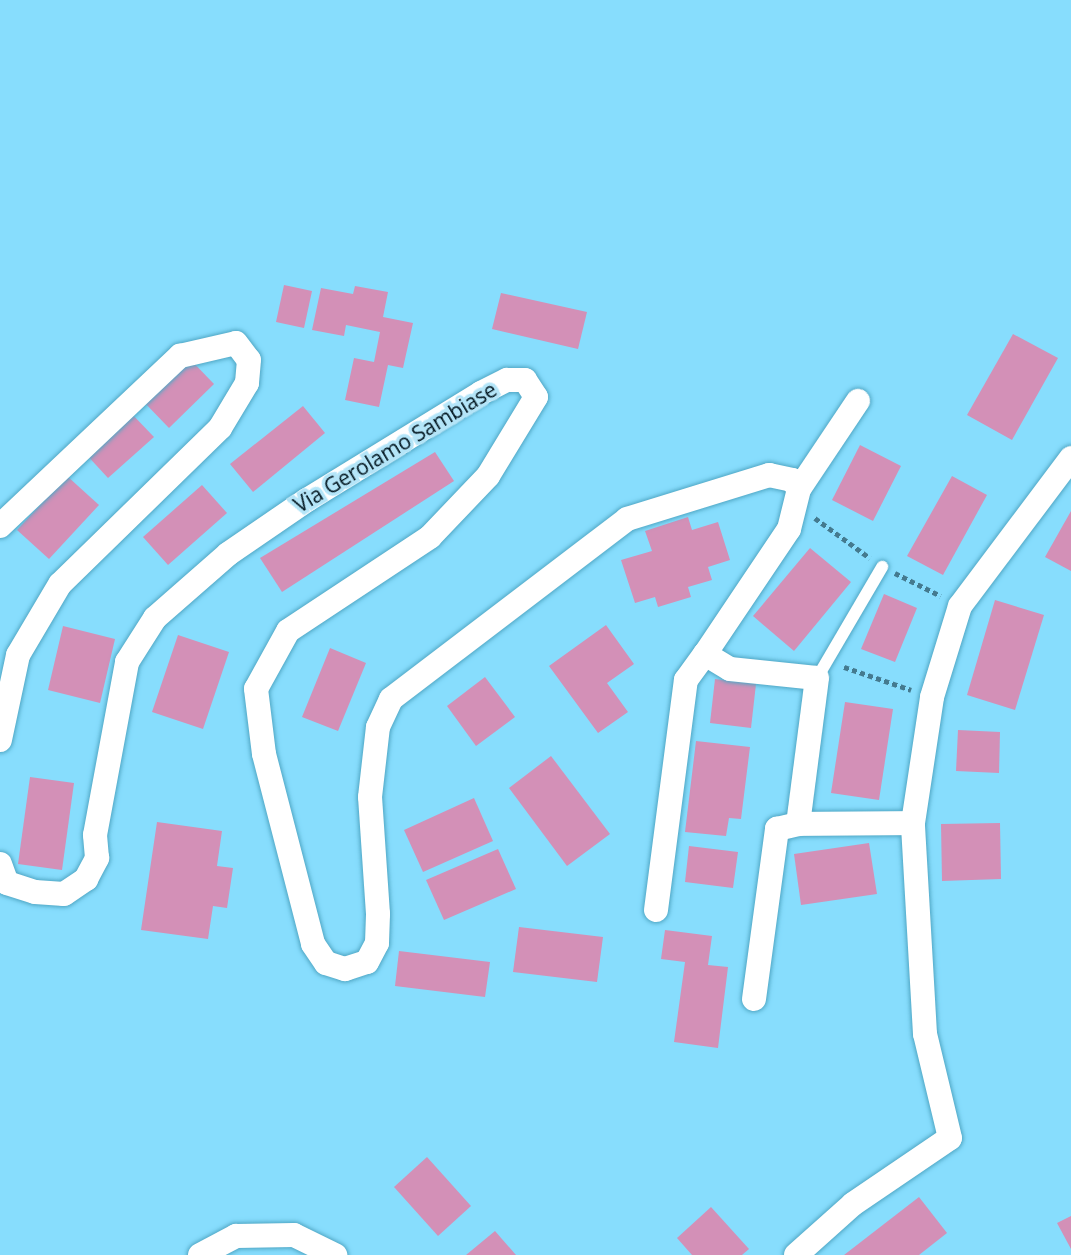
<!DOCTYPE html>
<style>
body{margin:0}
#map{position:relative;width:1071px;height:1255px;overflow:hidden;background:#87ddfd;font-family:"Open Sans",sans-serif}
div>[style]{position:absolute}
.building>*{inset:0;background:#d390b7}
.path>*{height:4.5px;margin-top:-2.25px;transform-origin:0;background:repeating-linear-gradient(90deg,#447a8f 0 5px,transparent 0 8.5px)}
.roads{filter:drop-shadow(0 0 2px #50a7c5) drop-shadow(0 0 2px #50a7c5)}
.lane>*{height:12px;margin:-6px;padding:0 6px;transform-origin:6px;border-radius:6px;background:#fff}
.street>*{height:24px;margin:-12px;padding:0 12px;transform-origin:12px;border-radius:12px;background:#fff}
span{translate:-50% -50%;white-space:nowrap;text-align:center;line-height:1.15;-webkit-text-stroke:7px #b4e5f8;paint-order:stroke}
.street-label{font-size:21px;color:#00141d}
</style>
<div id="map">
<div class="building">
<i style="clip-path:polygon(284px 285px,312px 291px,304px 328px,276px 322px)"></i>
<i style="clip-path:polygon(355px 286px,388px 292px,383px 317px,413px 323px,403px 368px,388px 365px,379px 407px,345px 400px,354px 358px,374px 362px,380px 332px,346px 325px,344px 336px,312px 330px,321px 288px,353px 294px)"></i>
<i style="clip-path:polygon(501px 293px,587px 312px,578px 349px,492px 329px)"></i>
<i style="clip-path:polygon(1013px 334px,1058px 358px,1012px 440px,967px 415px)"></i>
<i style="clip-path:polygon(186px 355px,214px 384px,169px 428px,141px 399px)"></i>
<i style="clip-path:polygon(303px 406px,325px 433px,253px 492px,230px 464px)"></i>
<i style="clip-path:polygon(129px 411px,154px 437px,108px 478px,84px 452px)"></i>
<i style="clip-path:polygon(860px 445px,901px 466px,873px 521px,832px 500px)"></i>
<i style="clip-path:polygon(435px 452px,454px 481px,282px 592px,260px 558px)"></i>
<i style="clip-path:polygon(67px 476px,99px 505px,49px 559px,17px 530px)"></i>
<i style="clip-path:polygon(952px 476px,987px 495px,943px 575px,907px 556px)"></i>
<i style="clip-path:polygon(202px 485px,227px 513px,168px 565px,143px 537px)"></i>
<i style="clip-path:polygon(1071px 511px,1071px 571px,1045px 557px)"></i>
<i style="clip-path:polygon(688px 517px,692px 530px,718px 522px,730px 560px,708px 567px,712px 580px,688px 587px,691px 597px,658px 607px,655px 597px,635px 603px,621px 560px,652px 551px,645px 531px)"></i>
<i style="clip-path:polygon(810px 548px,851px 582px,794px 651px,753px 616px)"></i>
<i style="clip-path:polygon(884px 594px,917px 608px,895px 662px,861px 649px)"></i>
<i style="clip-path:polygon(995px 600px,1044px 615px,1015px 710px,967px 695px)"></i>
<i style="clip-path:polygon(606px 625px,634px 664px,607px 683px,628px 712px,598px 733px,549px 666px)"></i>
<i style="clip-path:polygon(63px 626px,115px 639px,100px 703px,48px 690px)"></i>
<i style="clip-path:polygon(178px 635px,229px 652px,203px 729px,152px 712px)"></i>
<i style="clip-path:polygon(330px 648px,366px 663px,338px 731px,302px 717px)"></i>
<i style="clip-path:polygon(485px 677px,515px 717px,476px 746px,447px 706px)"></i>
<i style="clip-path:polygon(715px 679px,756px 684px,751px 728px,710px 723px)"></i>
<i style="clip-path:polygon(845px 702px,893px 709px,879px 800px,831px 793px)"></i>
<i style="clip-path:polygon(958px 730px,1000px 732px,999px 773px,956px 771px)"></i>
<i style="clip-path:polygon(696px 741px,750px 747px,741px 819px,729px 818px,726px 836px,685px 832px)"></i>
<i style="clip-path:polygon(551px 756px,610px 834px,567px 866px,509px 788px)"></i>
<i style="clip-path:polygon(30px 777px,74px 783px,62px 870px,18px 864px)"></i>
<i style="clip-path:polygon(474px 798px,493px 841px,423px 872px,404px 830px)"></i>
<i style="clip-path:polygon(157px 822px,222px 831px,217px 866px,233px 868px,227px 908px,213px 906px,208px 939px,141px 930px)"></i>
<i style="clip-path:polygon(1000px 823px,1001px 879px,942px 881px,941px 824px)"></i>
<i style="clip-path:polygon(869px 843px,877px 894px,801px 905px,794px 854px)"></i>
<i style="clip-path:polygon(689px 846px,738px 852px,733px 888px,685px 882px)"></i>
<i style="clip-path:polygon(498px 849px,516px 889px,444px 920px,426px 880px)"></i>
<i style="clip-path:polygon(519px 927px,603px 937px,597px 982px,513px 972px)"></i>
<i style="clip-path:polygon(665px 930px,712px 936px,708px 965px,728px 967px,718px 1048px,674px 1042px,685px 962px,661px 959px)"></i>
<i style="clip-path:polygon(399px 951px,490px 962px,485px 997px,395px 986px)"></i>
<i style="clip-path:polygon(427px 1157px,471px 1206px,438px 1236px,394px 1187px)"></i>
<i style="clip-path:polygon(919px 1197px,947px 1233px,919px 1255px,844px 1255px)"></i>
<i style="clip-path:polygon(711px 1207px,749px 1249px,742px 1255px,692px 1255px,677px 1238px)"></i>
<i style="clip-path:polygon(1071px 1216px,1071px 1249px,1057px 1223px)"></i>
<i style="clip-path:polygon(495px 1231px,516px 1255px,466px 1255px)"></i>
</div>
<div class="path">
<i style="left:815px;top:518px;width:68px;rotate:36deg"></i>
<i style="left:895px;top:573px;width:51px;rotate:26.6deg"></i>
<i style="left:844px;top:667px;width:71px;rotate:18.9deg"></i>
</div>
<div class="roads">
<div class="lane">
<i style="left:817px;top:678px;width:129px;rotate:-59.6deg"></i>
</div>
<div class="street">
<i style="left:799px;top:489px;width:41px;rotate:104deg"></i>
<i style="left:789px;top:529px;width:151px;rotate:123.9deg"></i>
<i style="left:705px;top:654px;width:29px;rotate:31deg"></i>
<i style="left:730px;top:669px;width:87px;rotate:5.9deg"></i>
<i style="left:817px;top:678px;width:147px;rotate:97.4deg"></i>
<i style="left:798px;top:824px;width:115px;rotate:-0.5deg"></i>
<i style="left:799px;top:489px;width:106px;rotate:-56.2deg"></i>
<i style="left:0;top:526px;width:248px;rotate:-43.4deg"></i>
<i style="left:180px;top:356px;width:57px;rotate:-13.1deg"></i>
<i style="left:236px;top:343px;width:21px;rotate:53deg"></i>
<i style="left:249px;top:360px;width:23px;rotate:95deg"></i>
<i style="left:247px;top:383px;width:52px;rotate:121deg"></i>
<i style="left:220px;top:428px;width:223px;rotate:135.7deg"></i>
<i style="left:60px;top:584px;width:82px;rotate:120.6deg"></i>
<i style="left:18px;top:655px;width:87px;rotate:102deg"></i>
<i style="left:0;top:864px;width:20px;rotate:70deg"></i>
<i style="left:7px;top:883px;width:29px;rotate:18deg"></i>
<i style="left:35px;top:892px;width:29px;rotate:4deg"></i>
<i style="left:64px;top:894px;width:27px;rotate:-34deg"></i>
<i style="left:86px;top:879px;width:24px;rotate:-62deg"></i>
<i style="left:97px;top:858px;width:23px;rotate:-95deg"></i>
<i style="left:95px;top:835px;width:176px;rotate:-79.5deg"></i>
<i style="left:127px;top:662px;width:52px;rotate:-57.5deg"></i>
<i style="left:155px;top:618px;width:97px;rotate:-41.2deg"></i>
<i style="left:228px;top:554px;width:96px;rotate:-34.4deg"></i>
<i style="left:307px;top:500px;width:204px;rotate:-31.6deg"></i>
<i style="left:481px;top:393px;width:29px;rotate:-27deg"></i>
<i style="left:507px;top:380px;width:18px"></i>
<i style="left:525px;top:380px;width:20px;rotate:57deg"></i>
<i style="left:536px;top:397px;width:92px;rotate:121.3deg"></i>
<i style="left:488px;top:476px;width:84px;rotate:133.6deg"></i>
<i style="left:430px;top:537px;width:170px;rotate:146.5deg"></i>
<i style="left:288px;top:631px;width:66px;rotate:118.9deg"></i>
<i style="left:256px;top:689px;width:65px;rotate:83deg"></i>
<i style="left:264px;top:754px;width:196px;rotate:75.5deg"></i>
<i style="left:313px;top:944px;width:23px;rotate:56deg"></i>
<i style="left:326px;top:963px;width:20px;rotate:18deg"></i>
<i style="left:345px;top:969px;width:23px;rotate:-18deg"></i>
<i style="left:367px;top:962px;width:21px;rotate:-62deg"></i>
<i style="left:377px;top:943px;width:29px;rotate:-88deg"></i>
<i style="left:378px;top:914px;width:117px;rotate:-93.9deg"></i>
<i style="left:370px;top:797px;width:70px;rotate:-83.5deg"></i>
<i style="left:378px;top:727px;width:31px;rotate:-65deg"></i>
<i style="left:391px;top:699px;width:297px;rotate:-37.3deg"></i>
<i style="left:627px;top:519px;width:149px;rotate:-17.2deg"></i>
<i style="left:769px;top:475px;width:24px;rotate:12deg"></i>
<i style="left:792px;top:480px;width:11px;rotate:52deg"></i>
<i style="left:656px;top:910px;width:232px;rotate:-82.6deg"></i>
<i style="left:686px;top:680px;width:32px;rotate:-54deg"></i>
<i style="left:754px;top:999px;width:172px;rotate:-82.3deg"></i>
<i style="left:777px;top:829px;width:22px;rotate:-13deg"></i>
<i style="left:200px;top:1255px;width:41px;rotate:-27.8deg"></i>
<i style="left:236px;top:1236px;width:58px;rotate:-1deg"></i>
<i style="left:294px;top:1235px;width:46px;rotate:26deg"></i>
<i style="left:796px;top:1255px;width:76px;rotate:-41.8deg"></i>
<i style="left:853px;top:1204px;width:117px;rotate:-34.2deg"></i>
<i style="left:950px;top:1138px;width:107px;rotate:-103.5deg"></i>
<i style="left:925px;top:1034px;width:211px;rotate:-93.3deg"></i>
<i style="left:913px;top:823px;width:127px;rotate:-81.4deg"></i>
<i style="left:932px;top:697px;width:95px;rotate:-72.9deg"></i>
<i style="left:960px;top:606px;width:185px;rotate:-53.1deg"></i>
</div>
</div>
<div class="street-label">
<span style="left:395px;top:447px;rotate:-31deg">Via Gerolamo Sambiase</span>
</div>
</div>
